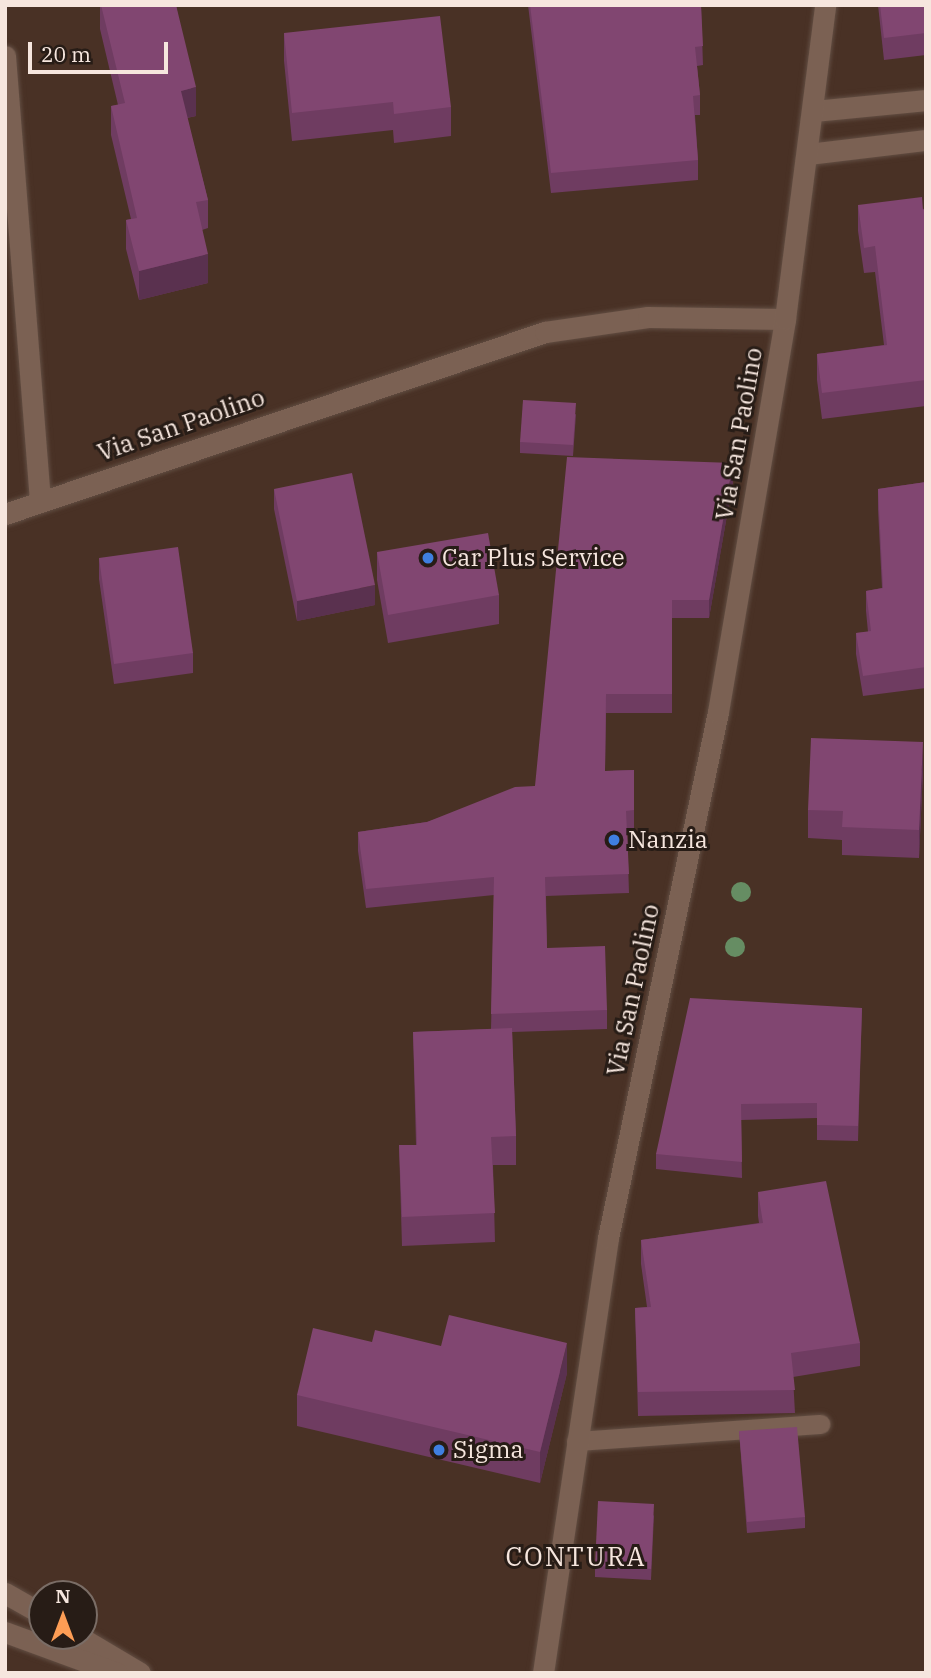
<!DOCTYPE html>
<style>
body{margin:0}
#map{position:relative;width:931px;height:1678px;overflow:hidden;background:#493125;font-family:"IBM Plex Serif",serif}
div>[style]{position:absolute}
.roads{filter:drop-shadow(0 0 2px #624e43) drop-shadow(0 0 2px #624e43)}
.service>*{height:19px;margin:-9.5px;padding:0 9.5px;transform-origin:9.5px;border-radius:9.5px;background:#7b6153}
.minor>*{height:21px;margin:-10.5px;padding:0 10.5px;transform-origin:10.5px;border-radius:10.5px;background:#7b6153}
.tertiary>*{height:21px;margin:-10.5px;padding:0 10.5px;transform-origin:10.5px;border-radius:10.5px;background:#7b6153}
.secondary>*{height:21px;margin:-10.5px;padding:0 10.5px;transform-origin:10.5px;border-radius:10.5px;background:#7b6153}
.trees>*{width:20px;height:20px;margin:-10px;border-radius:50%;background:#668d63}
.wall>*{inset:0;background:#6f3c61}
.shaded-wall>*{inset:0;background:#5a314f}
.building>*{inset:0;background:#814671}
.dots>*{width:19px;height:19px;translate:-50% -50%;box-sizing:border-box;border:4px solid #271c16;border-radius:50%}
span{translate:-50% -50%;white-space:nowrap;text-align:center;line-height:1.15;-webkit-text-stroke:6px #271c16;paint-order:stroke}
.street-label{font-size:24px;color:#f6e6de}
.poi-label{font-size:24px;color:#f6e6de}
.left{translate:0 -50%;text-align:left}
.neighbourhood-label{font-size:26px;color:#f6e6de;letter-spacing:2px}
.frame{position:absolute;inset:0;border:7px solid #f6e6de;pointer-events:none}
.north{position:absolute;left:28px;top:1580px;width:70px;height:70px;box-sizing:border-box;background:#271c16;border:2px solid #7a6d66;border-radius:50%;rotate:0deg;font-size:19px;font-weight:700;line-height:28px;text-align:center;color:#f6e6de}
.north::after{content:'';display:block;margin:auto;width:24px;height:32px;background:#fd9d55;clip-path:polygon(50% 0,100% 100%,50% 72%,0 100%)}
.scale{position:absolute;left:28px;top:42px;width:140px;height:32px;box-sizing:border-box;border:4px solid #f6e6de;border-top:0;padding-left:9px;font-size:21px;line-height:24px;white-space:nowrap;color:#f6e6de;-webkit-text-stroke:5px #271c16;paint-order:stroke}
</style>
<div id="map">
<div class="roads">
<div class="service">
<i style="left:576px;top:1441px;width:245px;rotate:-4deg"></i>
</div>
<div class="minor">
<i style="left:5px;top:56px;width:447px;rotate:85.5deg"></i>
<i style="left:808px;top:154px;width:119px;rotate:-6.8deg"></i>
</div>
<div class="tertiary">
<i style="left:814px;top:111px;width:113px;rotate:-5.6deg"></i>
<i style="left:5px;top:514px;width:570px;rotate:-18.63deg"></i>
<i style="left:545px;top:332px;width:104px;rotate:-8.3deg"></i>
<i style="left:648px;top:317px;width:137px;rotate:0.8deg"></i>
<i style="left:5px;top:1593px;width:43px;rotate:29.6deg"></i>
<i style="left:78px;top:1636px;width:72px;rotate:30.8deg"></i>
<i style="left:543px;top:1673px;width:440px;rotate:-81.5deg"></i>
<i style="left:608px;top:1238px;width:537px;rotate:-78.19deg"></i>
<i style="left:718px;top:712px;width:399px;rotate:-80.3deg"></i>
<i style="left:785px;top:319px;width:317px;rotate:-82.7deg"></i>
</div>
<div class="secondary">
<i style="left:5px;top:1632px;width:119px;rotate:20.1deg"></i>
</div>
</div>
<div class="trees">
<i style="left:741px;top:892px"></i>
<i style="left:735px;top:947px"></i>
</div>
<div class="wall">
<i style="clip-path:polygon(100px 5px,176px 5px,196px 116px,187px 118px,208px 200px,208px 228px,202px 230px,208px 283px,139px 300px,126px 249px,126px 220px,131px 219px,111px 135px,111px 106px,118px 105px,100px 29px)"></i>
<i style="clip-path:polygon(528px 5px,701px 5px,703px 65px,697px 66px,700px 95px,700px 115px,695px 115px,698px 160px,698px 180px,551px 193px)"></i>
<i style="clip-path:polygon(878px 5px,926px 5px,926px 55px,884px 60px)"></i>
<i style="clip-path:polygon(284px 33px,451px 107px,451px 136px,394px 143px,393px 130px,292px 141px,284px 61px)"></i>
<i style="clip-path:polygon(858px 205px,926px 209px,926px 406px,822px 419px,817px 380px,817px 354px,884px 345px,875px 272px,864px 273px,858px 231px)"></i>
<i style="clip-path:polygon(576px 414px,573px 456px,520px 453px,520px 442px)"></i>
<i style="clip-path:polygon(733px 481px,709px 618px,672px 618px,672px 713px,606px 713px,605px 771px,634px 770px,634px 829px,627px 829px,629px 893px,546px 896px,547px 948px,607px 1010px,607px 1029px,512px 1032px,516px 1136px,516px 1165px,493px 1165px,495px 1242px,402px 1246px,399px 1145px,416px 1145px,413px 1032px,491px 1029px,494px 895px,366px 908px,358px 851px,358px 832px,427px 822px,535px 786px)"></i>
<i style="clip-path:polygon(926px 482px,926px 688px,863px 696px,856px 654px,856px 633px,868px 632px,866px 611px,866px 591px,882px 588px,878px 509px,878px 489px)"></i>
<i style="clip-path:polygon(274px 489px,375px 605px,297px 621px,274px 509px)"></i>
<i style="clip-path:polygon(377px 552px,499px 595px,499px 624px,388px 643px,377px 580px)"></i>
<i style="clip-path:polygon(99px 558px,193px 653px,193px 673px,114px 684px,99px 579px)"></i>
<i style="clip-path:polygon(923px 770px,919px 858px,842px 855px,842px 840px,808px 838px,808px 810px)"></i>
<i style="clip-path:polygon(862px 1008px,858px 1141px,817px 1140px,817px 1118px,741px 1120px,742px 1178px,656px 1169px,656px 1154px)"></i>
<i style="clip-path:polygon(758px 1192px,860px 1343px,860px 1366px,793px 1377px,795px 1413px,638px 1416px,635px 1308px,647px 1307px,641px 1264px,641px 1240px,759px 1223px,758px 1216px)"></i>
<i style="clip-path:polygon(372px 1342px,441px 1346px,567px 1373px,540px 1483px,297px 1426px,297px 1395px)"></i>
<i style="clip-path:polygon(739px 1431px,805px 1517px,805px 1528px,747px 1533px)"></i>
<i style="clip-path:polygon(654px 1515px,651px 1580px,595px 1577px,595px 1566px)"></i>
</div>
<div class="shaded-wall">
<i style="clip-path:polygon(196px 87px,196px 116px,181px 119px,181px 91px)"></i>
<i style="clip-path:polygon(208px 254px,208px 283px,139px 300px,139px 271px)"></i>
<i style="clip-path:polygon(733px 463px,733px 481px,709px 618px,709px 600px)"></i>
<i style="clip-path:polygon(375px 585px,375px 605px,297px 621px,297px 601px)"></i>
<i style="clip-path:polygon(923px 742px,923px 770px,919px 858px,919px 830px)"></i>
<i style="clip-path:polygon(567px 1343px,567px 1373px,540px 1483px,540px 1452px)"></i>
</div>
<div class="building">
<i style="clip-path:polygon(101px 5px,176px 5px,196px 87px,181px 91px,208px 200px,196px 202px,208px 254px,139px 271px,126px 220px,137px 218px,111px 106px,125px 103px)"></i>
<i style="clip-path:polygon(530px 5px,701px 5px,703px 46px,695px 47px,700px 95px,693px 96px,698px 160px,551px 173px)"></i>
<i style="clip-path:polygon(880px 5px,926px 5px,926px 33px,884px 38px)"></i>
<i style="clip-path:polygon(440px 16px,451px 107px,394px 114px,393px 102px,292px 113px,284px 33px)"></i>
<i style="clip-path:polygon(922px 197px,923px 210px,926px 209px,926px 380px,822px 393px,817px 354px,887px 345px,875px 246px,864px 248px,858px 205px)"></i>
<i style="clip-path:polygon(523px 400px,576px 403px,573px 445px,520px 442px)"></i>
<i style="clip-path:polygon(567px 457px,733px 463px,709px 600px,672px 600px,672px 694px,606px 694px,605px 771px,634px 770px,634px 810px,626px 811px,629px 874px,545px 877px,547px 948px,605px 946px,607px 1010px,491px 1014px,494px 877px,366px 889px,358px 832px,427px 822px,515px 787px,535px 786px)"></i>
<i style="clip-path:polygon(352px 473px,375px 585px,297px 601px,274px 489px)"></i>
<i style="clip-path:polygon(926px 482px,926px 667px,863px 676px,856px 633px,871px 631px,866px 591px,883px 588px,878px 489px)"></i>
<i style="clip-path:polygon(488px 533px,499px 595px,388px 615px,377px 552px)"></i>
<i style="clip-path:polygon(178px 547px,193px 653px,114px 664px,99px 558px)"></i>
<i style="clip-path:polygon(811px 738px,923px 742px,919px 830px,842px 827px,843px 811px,808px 810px)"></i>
<i style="clip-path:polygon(690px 998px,862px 1008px,858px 1126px,817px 1125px,817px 1103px,741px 1104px,742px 1162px,656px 1154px)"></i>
<i style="clip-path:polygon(512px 1028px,516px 1136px,491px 1137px,495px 1213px,402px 1217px,399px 1145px,417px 1145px,413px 1032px)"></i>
<i style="clip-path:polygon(826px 1181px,860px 1343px,791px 1353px,795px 1390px,638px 1392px,635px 1308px,651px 1307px,641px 1240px,763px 1223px,758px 1192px)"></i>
<i style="clip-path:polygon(449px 1315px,567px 1343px,540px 1452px,297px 1395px,313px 1328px,372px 1342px,375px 1330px,441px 1346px)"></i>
<i style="clip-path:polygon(797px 1427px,805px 1517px,747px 1522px,739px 1431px)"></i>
<i style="clip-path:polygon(598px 1501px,654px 1504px,651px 1569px,595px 1566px)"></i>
</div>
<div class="dots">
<i style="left:428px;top:558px;background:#3f7fe0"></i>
<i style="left:614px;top:840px;background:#3f7fe0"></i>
<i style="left:439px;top:1450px;background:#3f7fe0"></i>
</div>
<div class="street-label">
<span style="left:181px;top:425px;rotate:-19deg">Via San Paolino</span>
<span style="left:739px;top:434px;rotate:-80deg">Via San Paolino</span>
<span style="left:633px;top:990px;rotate:-78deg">Via San Paolino</span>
</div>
<div class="poi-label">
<span class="left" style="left:442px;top:558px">Car Plus Service</span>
<span class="left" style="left:628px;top:840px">Nanzia</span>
<span class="left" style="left:453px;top:1450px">Sigma</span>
</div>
<div class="neighbourhood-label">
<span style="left:576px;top:1557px">CONTURA</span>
</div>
<div class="frame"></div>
<div class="north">N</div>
<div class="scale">20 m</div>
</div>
